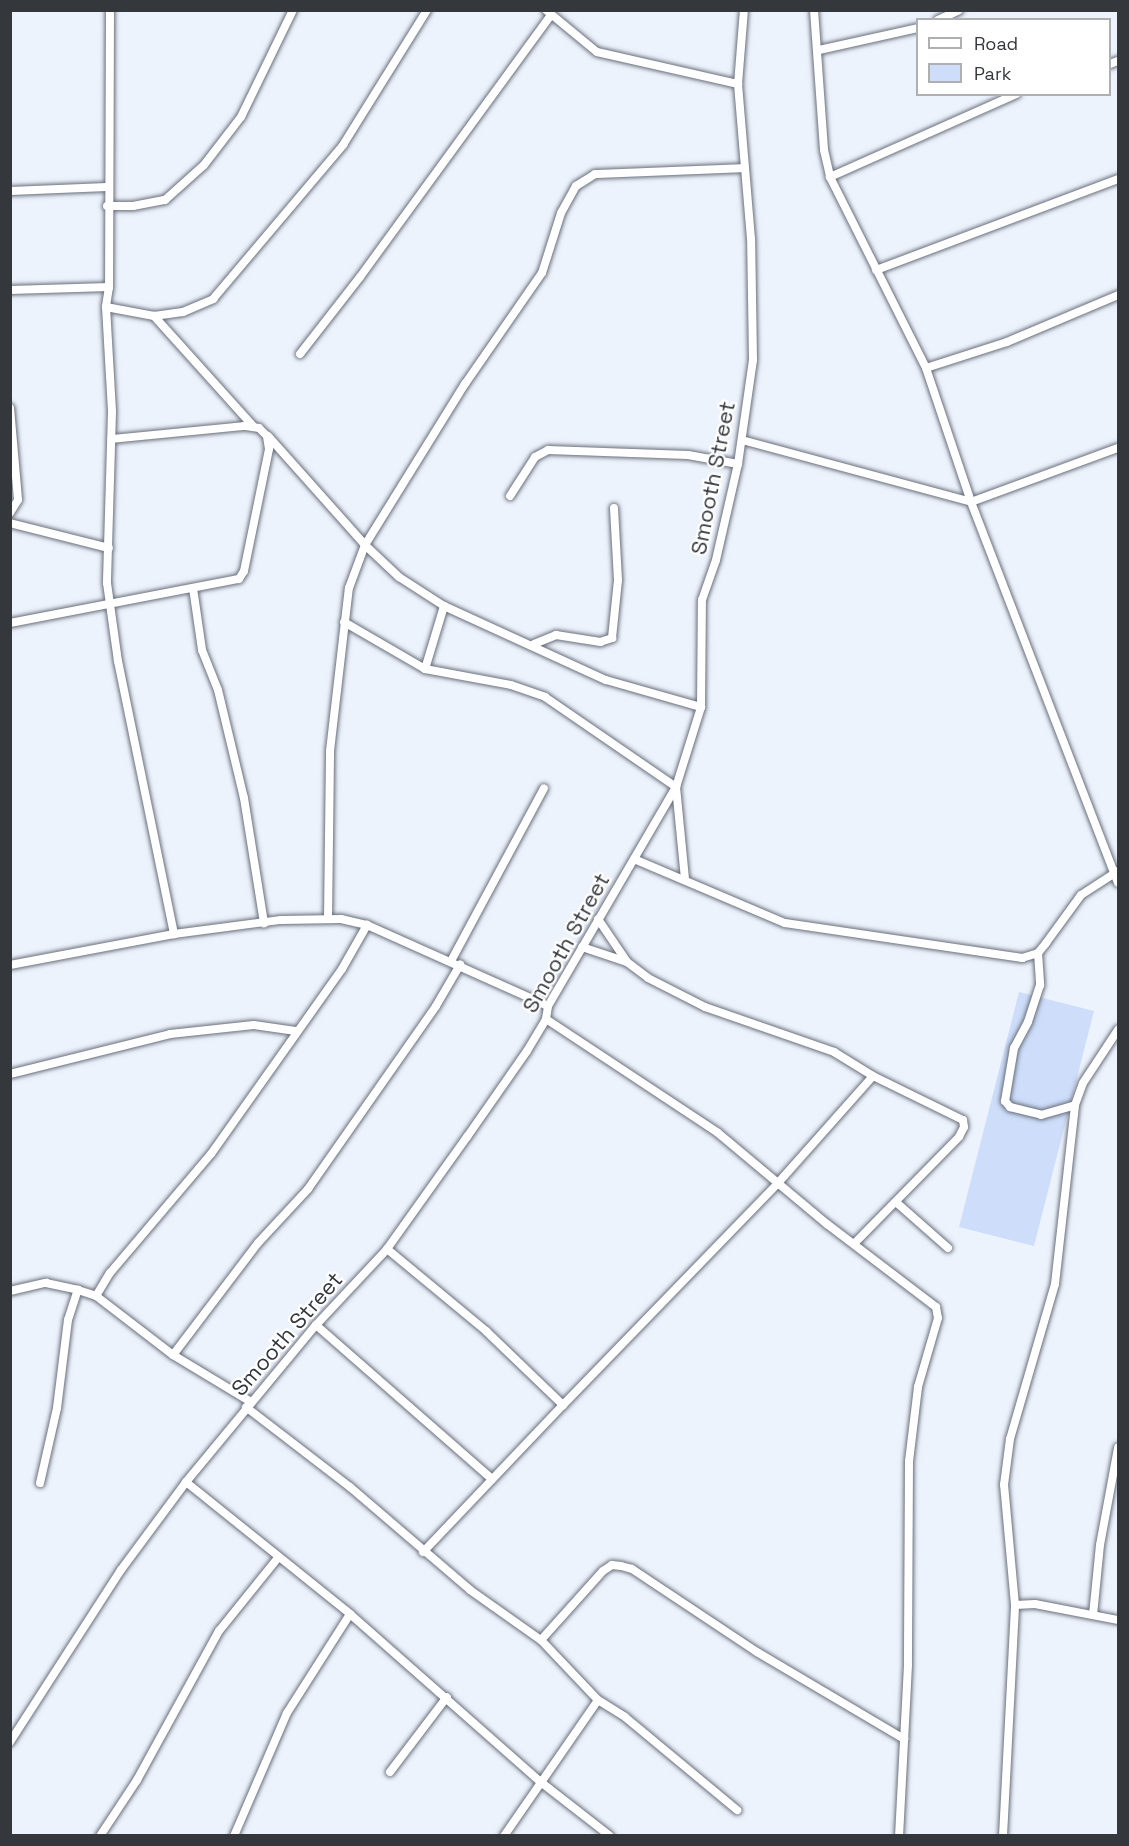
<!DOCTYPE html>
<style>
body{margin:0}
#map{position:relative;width:1129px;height:1846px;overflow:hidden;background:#edf3fd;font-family:"Space Grotesk",sans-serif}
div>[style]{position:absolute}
.green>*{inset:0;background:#cdddfa}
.roads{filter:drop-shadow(0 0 2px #696f7b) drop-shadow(0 0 2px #696f7b)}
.minor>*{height:8px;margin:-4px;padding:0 4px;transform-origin:4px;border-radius:4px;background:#fff}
span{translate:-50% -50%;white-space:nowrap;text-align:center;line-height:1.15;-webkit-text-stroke:4.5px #fff;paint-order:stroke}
.street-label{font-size:22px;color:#34373c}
.frame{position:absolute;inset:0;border:12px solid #34373c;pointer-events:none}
.legend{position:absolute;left:916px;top:18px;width:195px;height:78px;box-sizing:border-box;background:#fff;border:2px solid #aeafb1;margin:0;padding:8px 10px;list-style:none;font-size:18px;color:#34373c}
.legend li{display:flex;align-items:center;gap:12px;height:30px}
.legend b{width:30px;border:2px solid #aeafb1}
</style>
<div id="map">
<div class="green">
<i style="clip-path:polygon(1019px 992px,1094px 1011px,1034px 1246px,959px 1227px)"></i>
</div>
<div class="roads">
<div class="minor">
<i style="left:110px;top:10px;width:277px;rotate:90.2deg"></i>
<i style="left:109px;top:287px;width:20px;rotate:99deg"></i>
<i style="left:106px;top:307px;width:105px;rotate:86.7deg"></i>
<i style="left:112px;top:412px;width:171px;rotate:91.7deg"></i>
<i style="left:107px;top:583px;width:79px;rotate:82deg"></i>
<i style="left:118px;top:661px;width:279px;rotate:78.4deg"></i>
<i style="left:546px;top:10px;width:66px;rotate:39.5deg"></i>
<i style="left:597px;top:52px;width:145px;rotate:12.8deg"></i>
<i style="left:814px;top:10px;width:140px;rotate:85.9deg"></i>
<i style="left:824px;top:150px;width:28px;rotate:77deg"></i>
<i style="left:830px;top:177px;width:214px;rotate:63.3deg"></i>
<i style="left:926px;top:368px;width:141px;rotate:71.4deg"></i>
<i style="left:971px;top:502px;width:408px;rotate:68.9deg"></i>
<i style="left:938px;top:20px;width:23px;rotate:-25deg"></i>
<i style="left:819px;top:50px;width:101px;rotate:-12.5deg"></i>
<i style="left:1110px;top:64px;width:9px;rotate:-21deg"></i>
<i style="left:830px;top:177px;width:204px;rotate:-24deg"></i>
<i style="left:10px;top:191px;width:97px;rotate:-2.4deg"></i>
<i style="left:107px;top:206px;width:26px"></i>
<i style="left:133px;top:206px;width:33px;rotate:-11deg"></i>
<i style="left:165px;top:200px;width:52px;rotate:-41.9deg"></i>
<i style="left:204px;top:165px;width:61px;rotate:-52.4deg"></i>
<i style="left:241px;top:117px;width:119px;rotate:-64.1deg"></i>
<i style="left:876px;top:270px;width:259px;rotate:-20.6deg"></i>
<i style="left:10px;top:290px;width:99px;rotate:-1.7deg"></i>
<i style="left:106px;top:307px;width:49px;rotate:10.6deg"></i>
<i style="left:154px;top:316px;width:29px;rotate:-8deg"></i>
<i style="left:183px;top:312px;width:33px;rotate:-23deg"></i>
<i style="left:213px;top:299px;width:202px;rotate:-49.8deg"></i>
<i style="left:343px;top:145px;width:159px;rotate:-58.1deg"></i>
<i style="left:154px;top:316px;width:148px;rotate:48deg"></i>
<i style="left:300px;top:354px;width:98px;rotate:-52.1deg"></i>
<i style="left:360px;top:277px;width:324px;rotate:-53.9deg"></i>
<i style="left:926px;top:368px;width:85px;rotate:-17.8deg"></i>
<i style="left:1007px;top:342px;width:121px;rotate:-22.9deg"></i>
<i style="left:10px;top:408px;width:92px;rotate:85deg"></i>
<i style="left:18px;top:500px;width:15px;rotate:122deg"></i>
<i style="left:268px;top:436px;width:146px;rotate:48.3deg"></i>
<i style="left:365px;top:545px;width:47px;rotate:43.3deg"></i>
<i style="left:399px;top:577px;width:54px;rotate:32.8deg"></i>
<i style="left:444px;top:606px;width:178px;rotate:24.6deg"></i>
<i style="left:606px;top:680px;width:99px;rotate:15.9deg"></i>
<i style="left:742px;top:440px;width:237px;rotate:15.1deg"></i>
<i style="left:971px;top:502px;width:157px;rotate:-20.2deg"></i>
<i style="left:510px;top:496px;width:46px;rotate:-57.3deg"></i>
<i style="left:535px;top:457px;width:15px;rotate:-28deg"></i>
<i style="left:548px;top:450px;width:140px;rotate:2deg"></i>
<i style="left:688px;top:455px;width:51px;rotate:10.2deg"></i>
<i style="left:10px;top:523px;width:102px;rotate:14.2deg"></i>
<i style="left:193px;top:588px;width:63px;rotate:81.7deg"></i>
<i style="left:202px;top:650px;width:43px;rotate:68.2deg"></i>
<i style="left:218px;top:690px;width:111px;rotate:76.5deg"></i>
<i style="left:244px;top:798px;width:127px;rotate:80.9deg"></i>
<i style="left:344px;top:622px;width:94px;rotate:30.1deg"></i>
<i style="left:425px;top:669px;width:87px;rotate:10.5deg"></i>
<i style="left:511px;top:685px;width:36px;rotate:19deg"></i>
<i style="left:545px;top:697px;width:159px;rotate:34.5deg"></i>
<i style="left:676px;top:787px;width:91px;rotate:84.4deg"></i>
<i style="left:10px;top:623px;width:233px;rotate:-10.9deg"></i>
<i style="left:239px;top:579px;width:9px;rotate:-58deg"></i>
<i style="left:244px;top:571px;width:125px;rotate:-78.4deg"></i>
<i style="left:269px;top:449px;width:13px;rotate:-99deg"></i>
<i style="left:267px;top:436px;width:11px;rotate:-135deg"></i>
<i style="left:259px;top:428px;width:15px;rotate:-172deg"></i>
<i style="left:244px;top:426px;width:133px;rotate:174.4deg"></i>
<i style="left:534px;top:644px;width:24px;rotate:-22deg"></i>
<i style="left:556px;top:635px;width:45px;rotate:9deg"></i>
<i style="left:600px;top:642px;width:13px;rotate:-18deg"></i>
<i style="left:612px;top:638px;width:58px;rotate:-84.1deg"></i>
<i style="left:618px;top:580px;width:72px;rotate:-93.2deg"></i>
<i style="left:425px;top:669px;width:66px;rotate:-73.2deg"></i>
<i style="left:634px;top:859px;width:164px;rotate:23deg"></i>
<i style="left:785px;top:923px;width:240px;rotate:8.4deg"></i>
<i style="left:1022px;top:958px;width:17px;rotate:-17deg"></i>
<i style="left:1038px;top:953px;width:13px;rotate:-51deg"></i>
<i style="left:1046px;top:943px;width:59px;rotate:-53.9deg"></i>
<i style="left:1081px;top:895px;width:44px;rotate:-33deg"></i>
<i style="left:328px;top:919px;width:168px;rotate:-89.3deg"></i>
<i style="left:330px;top:751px;width:164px;rotate:-83.4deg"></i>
<i style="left:349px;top:588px;width:46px;rotate:-69.6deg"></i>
<i style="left:365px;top:545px;width:190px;rotate:-58.2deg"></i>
<i style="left:465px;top:384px;width:135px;rotate:-55.3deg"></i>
<i style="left:542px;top:273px;width:63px;rotate:-72.4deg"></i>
<i style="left:561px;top:213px;width:31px;rotate:-61deg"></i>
<i style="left:576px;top:186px;width:22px;rotate:-32deg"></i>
<i style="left:595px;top:174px;width:148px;rotate:-2.3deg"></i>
<i style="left:598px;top:919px;width:52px;rotate:56deg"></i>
<i style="left:627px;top:962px;width:26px;rotate:37deg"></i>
<i style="left:648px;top:978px;width:64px;rotate:27deg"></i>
<i style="left:705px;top:1007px;width:137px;rotate:19.2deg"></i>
<i style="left:834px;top:1052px;width:46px;rotate:31.6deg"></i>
<i style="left:873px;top:1076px;width:100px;rotate:26.1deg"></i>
<i style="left:963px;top:1120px;width:7px;rotate:82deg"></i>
<i style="left:964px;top:1127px;width:11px;rotate:117deg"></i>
<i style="left:959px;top:1137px;width:148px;rotate:134.5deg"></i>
<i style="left:582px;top:947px;width:47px;rotate:18.4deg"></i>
<i style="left:1038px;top:953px;width:32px;rotate:86deg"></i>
<i style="left:1040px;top:985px;width:39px;rotate:108deg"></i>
<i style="left:1028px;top:1022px;width:30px;rotate:118deg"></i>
<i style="left:1014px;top:1048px;width:54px;rotate:99.6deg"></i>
<i style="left:1005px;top:1101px;width:8px;rotate:50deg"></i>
<i style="left:1010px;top:1107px;width:32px;rotate:14deg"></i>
<i style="left:1041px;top:1115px;width:35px;rotate:-16deg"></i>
<i style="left:451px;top:961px;width:196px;rotate:-61.7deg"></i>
<i style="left:10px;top:965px;width:167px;rotate:-10.7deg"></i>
<i style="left:174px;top:934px;width:108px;rotate:-7.5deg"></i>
<i style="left:281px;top:920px;width:60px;rotate:-1deg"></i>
<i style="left:341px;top:919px;width:27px;rotate:13deg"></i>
<i style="left:367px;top:925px;width:198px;rotate:24.1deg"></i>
<i style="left:546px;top:1019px;width:206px;rotate:33.5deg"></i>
<i style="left:718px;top:1133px;width:142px;rotate:39.9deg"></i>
<i style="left:827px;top:1224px;width:137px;rotate:37.3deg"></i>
<i style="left:936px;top:1307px;width:11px;rotate:80deg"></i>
<i style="left:938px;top:1318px;width:72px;rotate:106.2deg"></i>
<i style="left:918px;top:1387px;width:75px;rotate:96.9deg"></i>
<i style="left:909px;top:1461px;width:204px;rotate:90.3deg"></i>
<i style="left:908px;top:1665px;width:171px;rotate:93deg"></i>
<i style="left:10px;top:1074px;width:165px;rotate:-14deg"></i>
<i style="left:170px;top:1034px;width:84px;rotate:-6.1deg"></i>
<i style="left:254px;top:1025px;width:42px;rotate:8.1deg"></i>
<i style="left:897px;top:1203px;width:68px;rotate:41.4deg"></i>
<i style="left:387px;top:1249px;width:129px;rotate:39.6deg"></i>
<i style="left:486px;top:1331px;width:107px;rotate:43.9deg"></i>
<i style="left:563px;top:1405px;width:309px;rotate:-45.9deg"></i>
<i style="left:778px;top:1183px;width:143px;rotate:-48.4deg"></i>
<i style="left:10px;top:1291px;width:37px;rotate:-13deg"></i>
<i style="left:46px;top:1283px;width:33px;rotate:12deg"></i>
<i style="left:316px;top:1325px;width:234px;rotate:41.2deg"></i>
<i style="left:173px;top:1355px;width:141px;rotate:-52.8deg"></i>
<i style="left:258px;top:1243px;width:74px;rotate:-47.2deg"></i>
<i style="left:308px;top:1189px;width:223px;rotate:-55deg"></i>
<i style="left:436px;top:1006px;width:48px;rotate:-59.7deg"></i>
<i style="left:251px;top:1402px;width:91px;rotate:-148.9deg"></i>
<i style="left:173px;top:1355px;width:97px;rotate:-142.5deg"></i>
<i style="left:96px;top:1296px;width:27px;rotate:-59deg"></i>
<i style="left:110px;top:1273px;width:156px;rotate:-49.7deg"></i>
<i style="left:211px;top:1154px;width:227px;rotate:-54.7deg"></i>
<i style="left:342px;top:969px;width:51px;rotate:-60.4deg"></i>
<i style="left:246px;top:1407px;width:131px;rotate:37.6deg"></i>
<i style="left:350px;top:1487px;width:158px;rotate:40.6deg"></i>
<i style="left:470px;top:1590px;width:87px;rotate:35.2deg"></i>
<i style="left:541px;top:1640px;width:83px;rotate:46.5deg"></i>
<i style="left:598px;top:1700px;width:32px;rotate:32deg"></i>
<i style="left:625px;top:1717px;width:146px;rotate:39.7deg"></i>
<i style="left:186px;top:1482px;width:211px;rotate:38.8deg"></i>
<i style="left:350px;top:1614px;width:256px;rotate:41.4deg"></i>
<i style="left:542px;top:1783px;width:86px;rotate:37.9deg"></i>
<i style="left:40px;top:1483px;width:77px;rotate:-77.2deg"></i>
<i style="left:57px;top:1408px;width:89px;rotate:-82.9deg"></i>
<i style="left:68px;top:1320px;width:32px;rotate:-72deg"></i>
<i style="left:78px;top:1290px;width:19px;rotate:18deg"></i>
<i style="left:423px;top:1552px;width:203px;rotate:-46.4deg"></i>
<i style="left:1015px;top:1605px;width:121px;rotate:-95.2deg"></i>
<i style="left:1004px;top:1485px;width:46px;rotate:-82.6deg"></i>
<i style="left:1010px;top:1439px;width:161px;rotate:-73.8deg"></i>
<i style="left:1055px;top:1284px;width:180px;rotate:-83.6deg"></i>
<i style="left:1075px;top:1105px;width:23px;rotate:-70deg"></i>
<i style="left:1083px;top:1083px;width:64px;rotate:-56.6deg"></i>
<i style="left:1093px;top:1615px;width:70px;rotate:-84.3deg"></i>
<i style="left:1100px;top:1545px;width:99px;rotate:-79.5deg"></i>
<i style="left:541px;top:1640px;width:93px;rotate:-48.1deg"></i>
<i style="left:603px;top:1571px;width:11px;rotate:-34deg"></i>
<i style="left:612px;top:1565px;width:9px;rotate:6deg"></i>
<i style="left:621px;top:1566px;width:11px;rotate:15deg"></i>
<i style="left:632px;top:1569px;width:150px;rotate:33.6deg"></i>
<i style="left:757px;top:1652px;width:171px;rotate:30.6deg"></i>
<i style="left:10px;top:1742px;width:205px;rotate:-57.2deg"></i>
<i style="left:121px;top:1570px;width:109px;rotate:-53.5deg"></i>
<i style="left:186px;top:1482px;width:204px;rotate:-50.4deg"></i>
<i style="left:316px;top:1325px;width:104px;rotate:-46.9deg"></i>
<i style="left:387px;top:1249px;width:138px;rotate:-54.5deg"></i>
<i style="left:467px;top:1137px;width:105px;rotate:-55.1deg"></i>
<i style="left:527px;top:1051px;width:37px;rotate:-59deg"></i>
<i style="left:546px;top:1019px;width:13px;rotate:-81deg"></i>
<i style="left:548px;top:1006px;width:254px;rotate:-59.7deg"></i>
<i style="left:676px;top:787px;width:84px;rotate:-72.6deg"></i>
<i style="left:701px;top:707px;width:107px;rotate:-89.5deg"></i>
<i style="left:702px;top:600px;width:42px;rotate:-70.7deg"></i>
<i style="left:716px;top:560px;width:98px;rotate:-77.1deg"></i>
<i style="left:738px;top:464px;width:105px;rotate:-81.8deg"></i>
<i style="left:753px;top:360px;width:121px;rotate:-90.9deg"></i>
<i style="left:751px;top:239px;width:156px;rotate:-94.8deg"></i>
<i style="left:738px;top:84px;width:74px;rotate:-85.4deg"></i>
<i style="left:390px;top:1772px;width:94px;rotate:-52.8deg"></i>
<i style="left:100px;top:1836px;width:67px;rotate:-56.5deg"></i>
<i style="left:137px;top:1780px;width:170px;rotate:-61.2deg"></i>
<i style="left:219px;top:1631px;width:94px;rotate:-51.1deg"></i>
<i style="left:234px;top:1836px;width:134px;rotate:-66.7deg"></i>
<i style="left:287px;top:1713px;width:117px;rotate:-57.5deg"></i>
<i style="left:504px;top:1836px;width:165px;rotate:-55.3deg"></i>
<i style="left:1003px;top:1836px;width:231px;rotate:-87deg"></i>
<i style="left:1015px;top:1605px;width:20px;rotate:-3deg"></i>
<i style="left:1035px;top:1604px;width:85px;rotate:10.9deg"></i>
</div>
</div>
<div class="street-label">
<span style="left:713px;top:478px;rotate:-79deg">Smooth Street</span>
<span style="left:566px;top:943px;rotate:-61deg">Smooth Street</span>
<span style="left:287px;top:1334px;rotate:-49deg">Smooth Street</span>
</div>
<div class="frame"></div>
<ul class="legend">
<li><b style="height:8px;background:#fff"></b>Road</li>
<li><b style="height:16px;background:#cdddfa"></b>Park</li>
</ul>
</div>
